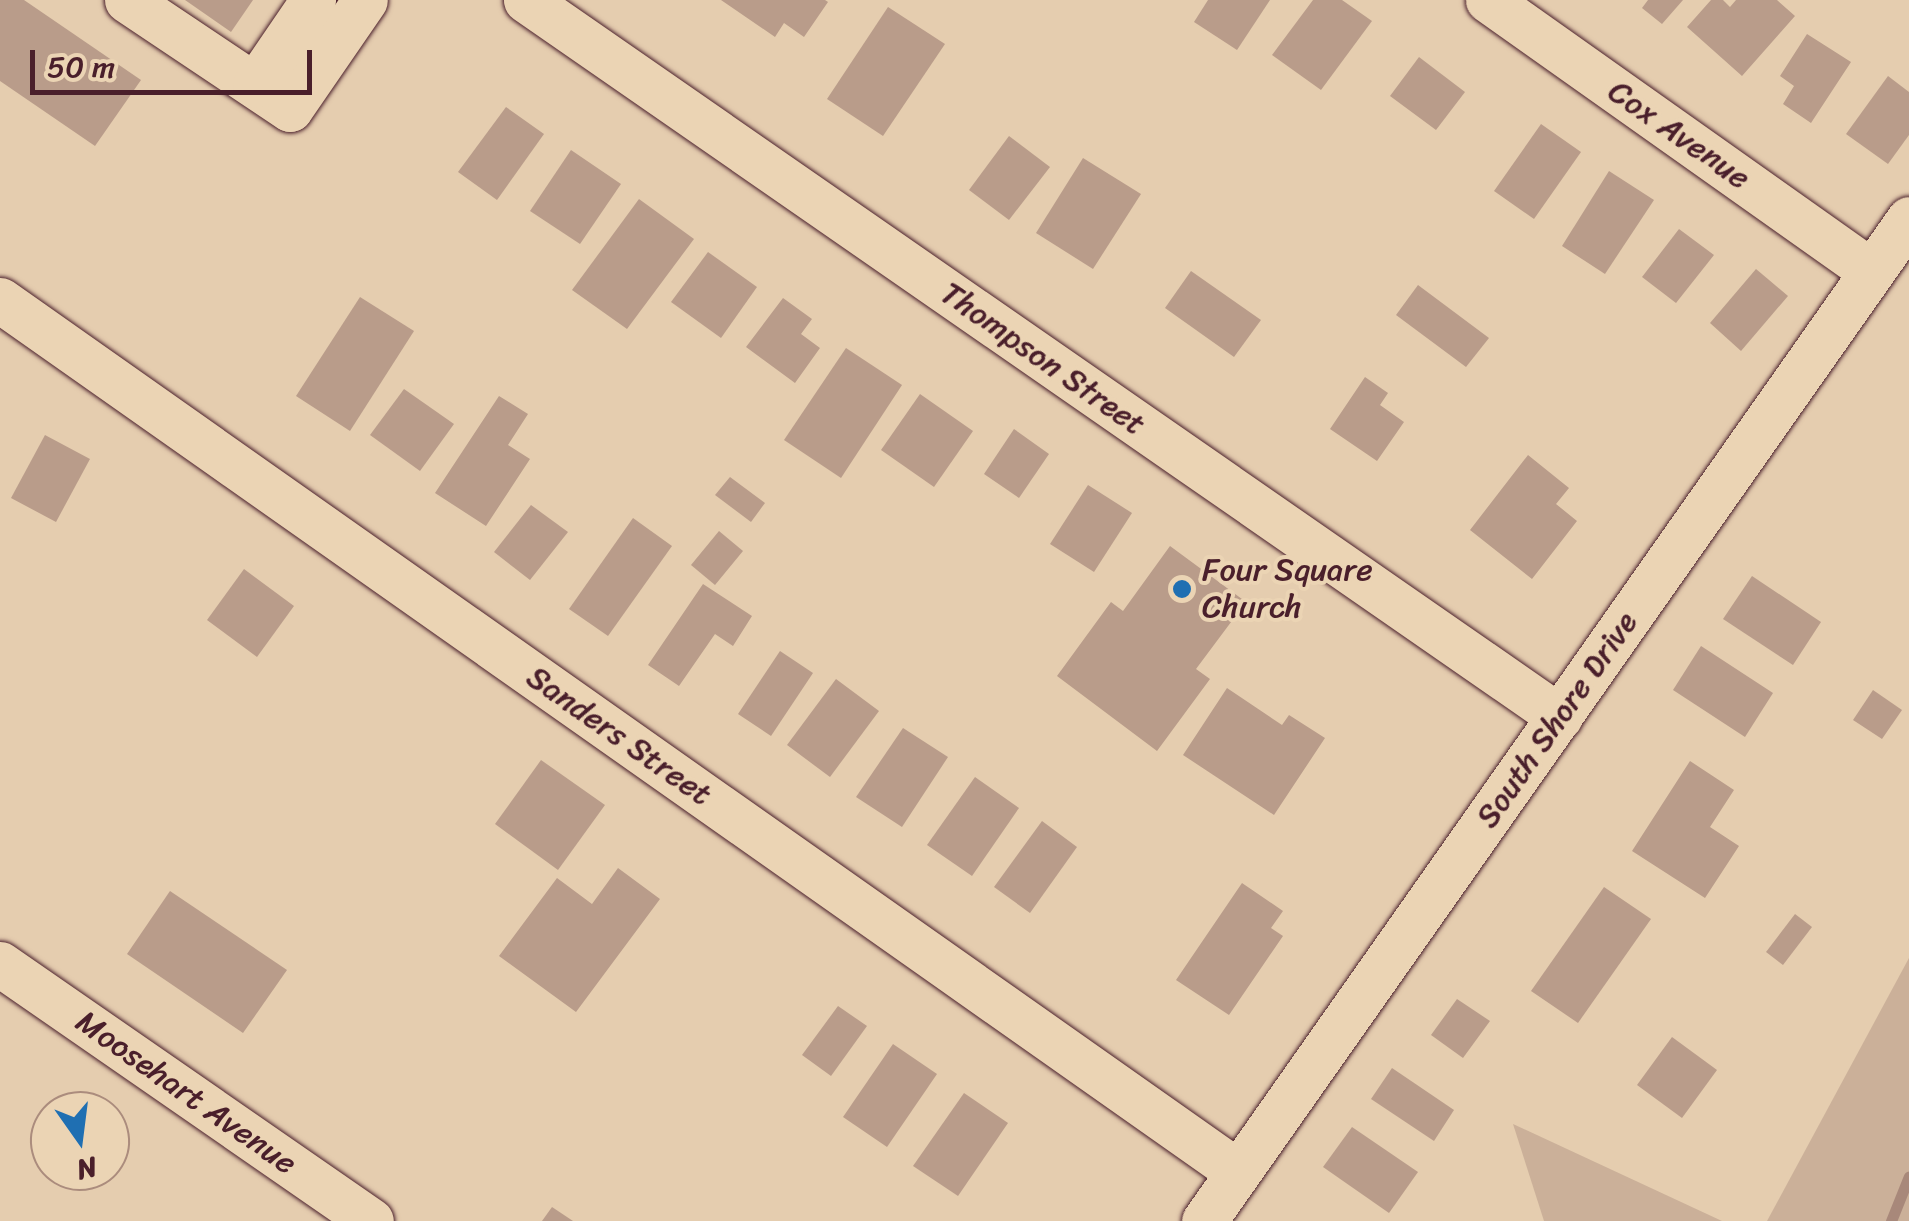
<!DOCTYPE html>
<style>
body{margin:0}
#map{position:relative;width:1909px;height:1221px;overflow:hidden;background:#e5cdaf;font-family:Sriracha,sans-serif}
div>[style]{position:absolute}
.green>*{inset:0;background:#cbb099}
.stream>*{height:11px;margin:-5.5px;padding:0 5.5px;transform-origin:5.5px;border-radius:5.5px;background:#a8887a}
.building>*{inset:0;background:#b99c8a}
.roads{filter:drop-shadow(0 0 2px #4a1f2b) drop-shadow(0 0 2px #4a1f2b)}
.minor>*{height:45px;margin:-22.5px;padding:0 22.5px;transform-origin:22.5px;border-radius:22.5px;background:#ebd4b4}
.dots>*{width:28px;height:28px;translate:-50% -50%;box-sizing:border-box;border:5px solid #ebd4b4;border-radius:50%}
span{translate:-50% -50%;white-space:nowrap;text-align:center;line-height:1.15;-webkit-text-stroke:8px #ebd4b4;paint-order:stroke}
.street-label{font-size:32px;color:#4a1f2b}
.poi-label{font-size:32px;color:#4a1f2b}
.left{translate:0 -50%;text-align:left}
.north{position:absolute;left:30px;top:1091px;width:100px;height:100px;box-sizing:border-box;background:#ebd4b4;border:2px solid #ab8c7d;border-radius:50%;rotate:166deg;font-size:28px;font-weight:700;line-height:40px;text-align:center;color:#4a1f2b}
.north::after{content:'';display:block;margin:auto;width:35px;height:45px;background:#1f6fb2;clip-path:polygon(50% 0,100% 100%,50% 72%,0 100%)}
.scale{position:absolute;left:30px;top:50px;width:282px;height:45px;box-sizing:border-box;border:5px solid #4a1f2b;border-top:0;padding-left:12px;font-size:30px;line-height:35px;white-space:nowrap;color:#4a1f2b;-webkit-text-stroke:8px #ebd4b4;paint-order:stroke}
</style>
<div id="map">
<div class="green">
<i style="clip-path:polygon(1909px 958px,1909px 1221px,1767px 1221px)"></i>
<i style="clip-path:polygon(1513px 1124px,1722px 1221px,1544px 1221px)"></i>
</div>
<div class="stream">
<i style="left:1891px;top:1221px;width:48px;rotate:-68.2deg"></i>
</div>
<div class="building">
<i style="clip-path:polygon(0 0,24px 0,141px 80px,95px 146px,0 81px)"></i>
<i style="clip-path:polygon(185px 0,253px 0,231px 32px)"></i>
<i style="clip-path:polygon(721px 0,825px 0,828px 2px,804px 37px,784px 23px,775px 37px)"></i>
<i style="clip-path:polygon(1208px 0,1270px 0,1237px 50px,1194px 22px)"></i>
<i style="clip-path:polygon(1313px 0,1342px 0,1372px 21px,1321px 90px,1272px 55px)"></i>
<i style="clip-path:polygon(1648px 0,1683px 0,1662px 24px,1642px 8px)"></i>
<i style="clip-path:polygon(1711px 0,1723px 0,1730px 7px,1736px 0,1777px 0,1795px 16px,1742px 76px,1687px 27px)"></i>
<i style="clip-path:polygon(888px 7px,945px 44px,883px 136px,827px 99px)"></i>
<i style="clip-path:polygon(1807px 34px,1851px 62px,1811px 123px,1783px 104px,1794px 86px,1780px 76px)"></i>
<i style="clip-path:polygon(1419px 57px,1465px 92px,1436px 130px,1390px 96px)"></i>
<i style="clip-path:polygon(1888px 76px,1909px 92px,1909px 135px,1888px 164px,1846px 134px)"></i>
<i style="clip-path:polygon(506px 107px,544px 134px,497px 200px,458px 172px)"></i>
<i style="clip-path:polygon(1541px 124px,1581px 152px,1534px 219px,1494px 191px)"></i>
<i style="clip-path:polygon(1009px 136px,1050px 167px,1009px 220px,969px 190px)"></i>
<i style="clip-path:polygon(571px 150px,621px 184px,580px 244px,530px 211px)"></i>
<i style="clip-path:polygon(1083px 158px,1141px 194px,1093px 269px,1036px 233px)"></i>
<i style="clip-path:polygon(1609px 171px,1654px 200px,1605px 274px,1562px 246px)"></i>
<i style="clip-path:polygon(639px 199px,694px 239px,627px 329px,572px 290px)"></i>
<i style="clip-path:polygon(1679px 229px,1714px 255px,1676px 303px,1642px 277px)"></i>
<i style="clip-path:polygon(708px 252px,757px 287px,721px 338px,671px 302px)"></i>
<i style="clip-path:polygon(1756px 269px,1788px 296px,1741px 351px,1710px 323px)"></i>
<i style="clip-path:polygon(1191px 271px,1261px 320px,1234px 357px,1165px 308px)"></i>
<i style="clip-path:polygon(1418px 285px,1489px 338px,1466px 367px,1396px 315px)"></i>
<i style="clip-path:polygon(360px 297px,414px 331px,350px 431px,296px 396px)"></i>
<i style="clip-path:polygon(783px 298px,812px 319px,801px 334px,820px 348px,795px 383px,746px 347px)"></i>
<i style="clip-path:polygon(846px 348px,902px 385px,841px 478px,784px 440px)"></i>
<i style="clip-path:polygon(1365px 377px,1388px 393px,1380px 405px,1404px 422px,1377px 461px,1330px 429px)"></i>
<i style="clip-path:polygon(404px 389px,454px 424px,420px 471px,370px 435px)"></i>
<i style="clip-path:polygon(920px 394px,973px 431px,934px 487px,881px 450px)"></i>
<i style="clip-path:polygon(499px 396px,528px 414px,508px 445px,530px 459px,486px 526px,435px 493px)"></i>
<i style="clip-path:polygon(1014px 429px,1049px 454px,1019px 498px,984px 474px)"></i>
<i style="clip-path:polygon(45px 435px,90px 459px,56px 522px,11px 498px)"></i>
<i style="clip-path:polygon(1528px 455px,1569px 488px,1556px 504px,1577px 521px,1532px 579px,1470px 530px)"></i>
<i style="clip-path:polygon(730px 477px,765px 503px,751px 522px,715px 495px)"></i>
<i style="clip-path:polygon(1088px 485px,1132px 513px,1094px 572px,1050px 544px)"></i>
<i style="clip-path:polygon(531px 505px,568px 532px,530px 580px,494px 552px)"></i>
<i style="clip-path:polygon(633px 518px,672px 546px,608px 636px,569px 609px)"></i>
<i style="clip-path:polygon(719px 531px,743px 551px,715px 585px,691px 565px)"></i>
<i style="clip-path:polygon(1170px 546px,1246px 602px,1196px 669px,1210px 679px,1157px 751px,1057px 676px,1111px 602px,1123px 611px)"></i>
<i style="clip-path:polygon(244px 569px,294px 606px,257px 657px,207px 620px)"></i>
<i style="clip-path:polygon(1752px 576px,1821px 622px,1793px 665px,1723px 619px)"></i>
<i style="clip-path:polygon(703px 584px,752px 616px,733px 646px,715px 634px,679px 686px,648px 665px)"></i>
<i style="clip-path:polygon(1701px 646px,1773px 693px,1745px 737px,1673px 690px)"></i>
<i style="clip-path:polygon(780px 651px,813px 673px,771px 736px,738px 714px)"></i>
<i style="clip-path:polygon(836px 679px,879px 711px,830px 777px,787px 745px)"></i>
<i style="clip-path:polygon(1227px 688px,1282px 725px,1289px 715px,1325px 738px,1274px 815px,1183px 755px)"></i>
<i style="clip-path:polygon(1873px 690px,1902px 710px,1882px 739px,1853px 720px)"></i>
<i style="clip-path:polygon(903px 728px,948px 757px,902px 827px,856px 797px)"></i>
<i style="clip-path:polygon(541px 760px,605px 805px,558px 870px,495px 824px)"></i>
<i style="clip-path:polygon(1690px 761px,1734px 790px,1710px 827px,1739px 846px,1705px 898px,1632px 851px)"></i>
<i style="clip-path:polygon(975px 777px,1019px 808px,972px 876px,927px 845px)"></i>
<i style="clip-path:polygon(1042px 821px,1077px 847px,1030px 913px,994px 887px)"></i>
<i style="clip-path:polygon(618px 868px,660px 899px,576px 1012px,499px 956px,557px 878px,592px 904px)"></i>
<i style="clip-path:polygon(1242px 883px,1283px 911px,1271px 928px,1283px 936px,1229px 1015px,1176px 980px)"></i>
<i style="clip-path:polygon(1604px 887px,1651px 919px,1578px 1023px,1531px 991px)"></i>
<i style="clip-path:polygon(170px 891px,287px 970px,243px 1033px,127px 954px)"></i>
<i style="clip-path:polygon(1795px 914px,1812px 927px,1783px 965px,1766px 952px)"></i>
<i style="clip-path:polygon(1457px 999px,1490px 1021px,1463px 1058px,1431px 1035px)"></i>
<i style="clip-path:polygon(838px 1006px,867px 1026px,831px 1076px,802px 1055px)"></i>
<i style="clip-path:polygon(1672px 1037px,1717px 1070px,1682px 1118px,1637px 1085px)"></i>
<i style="clip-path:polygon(893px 1044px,937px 1074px,887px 1147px,843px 1117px)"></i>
<i style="clip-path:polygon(1392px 1068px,1454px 1110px,1434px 1141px,1371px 1099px)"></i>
<i style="clip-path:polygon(964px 1093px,1008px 1123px,958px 1196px,913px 1166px)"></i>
<i style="clip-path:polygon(1352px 1127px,1418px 1172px,1389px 1213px,1323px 1167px)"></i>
<i style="clip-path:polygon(552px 1207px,573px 1221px,542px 1221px)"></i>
</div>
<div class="roads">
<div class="minor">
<i style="left:127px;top:0;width:196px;rotate:33.8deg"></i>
<i style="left:290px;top:109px;width:132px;rotate:-55.5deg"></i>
<i style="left:526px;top:0;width:1258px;rotate:34.74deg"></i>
<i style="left:1488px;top:0;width:467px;rotate:35.3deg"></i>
<i style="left:255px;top:85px;width:103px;rotate:-55.7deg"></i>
<i style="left:0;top:300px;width:1514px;rotate:35.16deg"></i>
<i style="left:0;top:964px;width:451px;rotate:34.7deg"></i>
<i style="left:1204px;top:1221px;width:1225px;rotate:-54.87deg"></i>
</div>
</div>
<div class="dots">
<i style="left:1182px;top:589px;background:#1f6fb2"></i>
</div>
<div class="street-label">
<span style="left:1679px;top:135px;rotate:35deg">Cox Avenue</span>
<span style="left:1043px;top:359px;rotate:35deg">Thompson Street</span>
<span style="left:1557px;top:720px;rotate:-55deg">South Shore Drive</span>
<span style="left:619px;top:736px;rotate:35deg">Sanders Street</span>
<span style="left:186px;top:1093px;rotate:35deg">Moosehart Avenue</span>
</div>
<div class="poi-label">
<span class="left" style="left:1202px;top:589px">Four Square<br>Church</span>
</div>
<div class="north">N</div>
<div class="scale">50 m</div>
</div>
